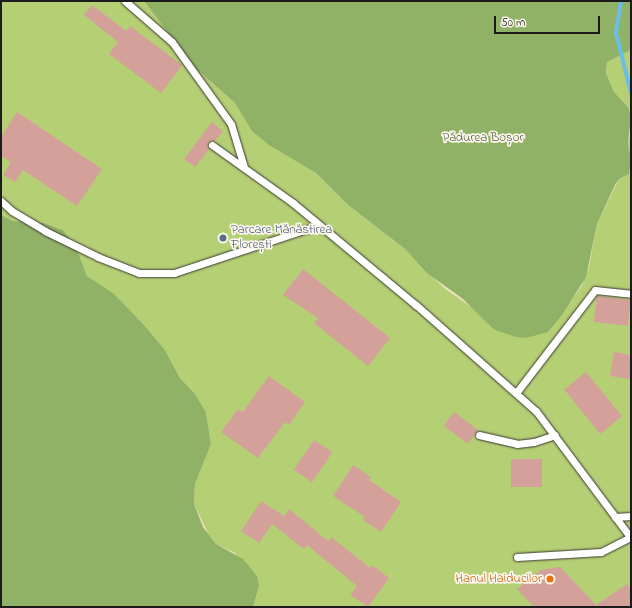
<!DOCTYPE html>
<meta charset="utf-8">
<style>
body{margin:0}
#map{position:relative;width:632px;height:608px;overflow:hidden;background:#f0debe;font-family:"Indie Flower",sans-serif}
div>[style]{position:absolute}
.green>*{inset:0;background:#b5cf75}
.forest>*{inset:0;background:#90b266}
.stream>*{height:4px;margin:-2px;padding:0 2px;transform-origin:2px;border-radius:2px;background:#6abee6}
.building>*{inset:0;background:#d4a09a;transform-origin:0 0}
.roads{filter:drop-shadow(0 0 1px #3c3934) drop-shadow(0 0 1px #3c3934)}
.service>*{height:7px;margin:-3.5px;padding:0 3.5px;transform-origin:3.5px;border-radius:3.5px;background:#fff}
.dots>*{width:11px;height:11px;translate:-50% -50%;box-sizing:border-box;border:2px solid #fbf7ec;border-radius:50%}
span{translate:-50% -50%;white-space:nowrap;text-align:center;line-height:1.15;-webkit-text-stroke:3.5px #fbf7ec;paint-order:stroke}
.park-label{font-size:13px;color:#525b3b}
.service-label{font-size:13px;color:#4e5e75}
.left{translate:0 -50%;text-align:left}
.food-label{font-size:13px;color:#c56008}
.right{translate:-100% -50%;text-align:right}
.frame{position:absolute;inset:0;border:2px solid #1c1c1c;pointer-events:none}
.scale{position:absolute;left:494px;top:16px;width:106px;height:18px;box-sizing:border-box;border:2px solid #1c1c1c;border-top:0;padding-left:5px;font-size:12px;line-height:14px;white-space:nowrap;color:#1c1c1c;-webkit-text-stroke:3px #fbf7ec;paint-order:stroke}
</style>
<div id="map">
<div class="green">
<div style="clip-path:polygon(1px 1px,144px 1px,193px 66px,235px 103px,260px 138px,316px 173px,348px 205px,405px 249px,444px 288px,471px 307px,548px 332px,581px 287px,589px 267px,597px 224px,619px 179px,629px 174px,631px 159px,628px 144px,631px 132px,631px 607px,253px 607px,259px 586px,235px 553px,216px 544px,209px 535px,194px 504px,195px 484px,211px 444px,206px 412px,195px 394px,180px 378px,165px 350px,145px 326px,122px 303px,87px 276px,76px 247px,63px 230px,44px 223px,13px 221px,1px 215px)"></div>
<div style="clip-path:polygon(631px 50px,631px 117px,628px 107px,614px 92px,606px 73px,607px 62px)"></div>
</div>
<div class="forest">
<div style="clip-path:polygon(144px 1px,631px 1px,631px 50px,607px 62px,606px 73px,614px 92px,628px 107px,631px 117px,628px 144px,631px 159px,629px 174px,619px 179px,615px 185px,597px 224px,586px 277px,562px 315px,548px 332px,526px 338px,516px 337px,495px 330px,487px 323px,463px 299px,427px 273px,405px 249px,348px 205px,316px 173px,269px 145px,252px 131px,235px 103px,193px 66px)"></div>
<div style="clip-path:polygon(1px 215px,13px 221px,44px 223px,63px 230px,76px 247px,87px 276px,114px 294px,145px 326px,165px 350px,180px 378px,195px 394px,206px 412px,211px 444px,195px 484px,194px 504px,203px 527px,216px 544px,243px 559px,257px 576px,259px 586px,253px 607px,1px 607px)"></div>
</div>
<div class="stream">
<div style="left:621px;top:1px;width:32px;rotate:99deg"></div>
<div style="left:616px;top:33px;width:62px;rotate:76deg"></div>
</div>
<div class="building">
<div style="clip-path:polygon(92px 5px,126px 31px,130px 26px,182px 65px,161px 93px,109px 54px,118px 42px,84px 15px)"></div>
<div style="clip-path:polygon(17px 112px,102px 169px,77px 206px,23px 170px,15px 182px,3px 175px,11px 162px,1px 156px,1px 137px)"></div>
<div style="clip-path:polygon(212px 122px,223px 131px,215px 141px,208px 142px,209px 149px,195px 167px,184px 159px)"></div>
<div style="clip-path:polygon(303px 269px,390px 338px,368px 366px,314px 323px,318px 318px,283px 295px)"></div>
<div style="left:597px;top:296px;width:34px;height:26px;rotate:7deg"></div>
<div style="clip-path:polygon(614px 352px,631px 355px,631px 379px,610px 376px)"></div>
<div style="left:586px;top:372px;width:57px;height:28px;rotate:51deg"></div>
<div style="clip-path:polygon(269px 376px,305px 402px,289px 425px,285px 422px,258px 458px,221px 432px,238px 409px,243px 412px)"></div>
<div style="left:454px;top:412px;width:30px;height:17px;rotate:37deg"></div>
<div style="left:314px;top:440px;width:22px;height:36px;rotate:34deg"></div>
<div style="left:542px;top:459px;width:28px;height:31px;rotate:90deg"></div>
<div style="clip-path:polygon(353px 465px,371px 477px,369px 480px,401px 502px,381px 532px,363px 520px,365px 517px,333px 496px)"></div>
<div style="clip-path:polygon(261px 501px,284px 516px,289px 509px,328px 541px,331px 537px,370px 568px,372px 565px,389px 578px,368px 607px,350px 595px,357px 586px,307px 545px,304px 549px,272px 524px,259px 543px,241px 531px)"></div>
<div style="clip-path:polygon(560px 567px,596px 605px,627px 584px,631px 590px,631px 607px,534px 607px,517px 589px,541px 570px)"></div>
</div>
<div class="roads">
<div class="service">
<div style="left:125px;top:1px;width:62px;rotate:41.1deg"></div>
<div style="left:172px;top:42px;width:101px;rotate:54.3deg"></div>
<div style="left:231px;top:124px;width:45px;rotate:73.2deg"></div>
<div style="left:212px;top:145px;width:100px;rotate:35.6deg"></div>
<div style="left:293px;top:203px;width:160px;rotate:39.7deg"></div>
<div style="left:416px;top:305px;width:160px;rotate:41.5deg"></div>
<div style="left:536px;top:411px;width:159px;rotate:53.2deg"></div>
<div style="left:1px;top:201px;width:15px;rotate:42deg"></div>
<div style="left:12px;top:211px;width:39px;rotate:31deg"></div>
<div style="left:45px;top:231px;width:59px;rotate:26.1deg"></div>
<div style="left:98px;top:257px;width:44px;rotate:21.3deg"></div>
<div style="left:139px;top:273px;width:35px"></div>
<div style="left:174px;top:273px;width:153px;rotate:-18.3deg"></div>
<div style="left:516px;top:393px;width:130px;rotate:-52.5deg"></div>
<div style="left:595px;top:290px;width:36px;rotate:6deg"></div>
<div style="left:479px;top:435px;width:39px;rotate:13deg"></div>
<div style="left:517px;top:444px;width:17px;rotate:-7deg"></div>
<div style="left:534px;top:442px;width:22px;rotate:-18deg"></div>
<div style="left:615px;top:517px;width:16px;rotate:-4deg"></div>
<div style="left:517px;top:557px;width:84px;rotate:-3.4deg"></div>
<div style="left:601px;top:552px;width:34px;rotate:-27deg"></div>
</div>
</div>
<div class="dots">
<div style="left:223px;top:238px;background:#5c6f8a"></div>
<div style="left:550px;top:579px;background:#e8710a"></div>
</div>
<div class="park-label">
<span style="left:483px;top:138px">Pădurea Boșor</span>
</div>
<div class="service-label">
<span class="left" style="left:231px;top:238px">Parcare Mănăstirea<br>Florești</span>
</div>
<div class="food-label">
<span class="right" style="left:542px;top:579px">Hanul Haiducilor</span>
</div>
<div class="frame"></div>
<div class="scale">50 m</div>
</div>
